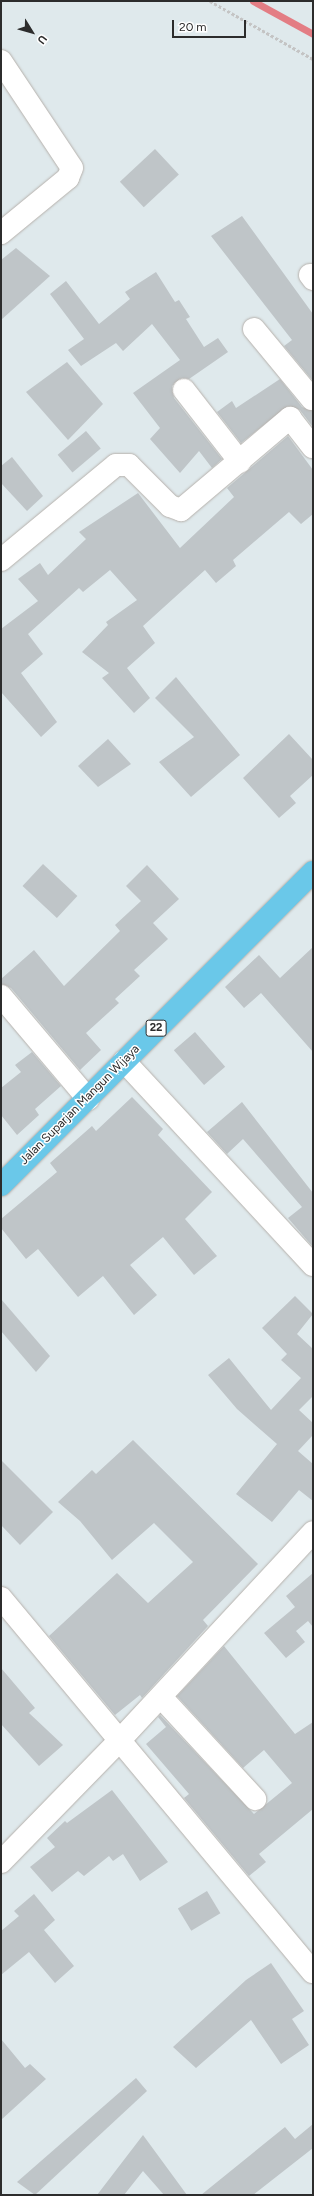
<!DOCTYPE html>
<style>
body{margin:0}
#map{position:relative;width:314px;height:2196px;overflow:hidden;background:#dfe9ec;font-family:Figtree,sans-serif}
div>[style]{position:absolute}
.stream>*{height:7px;margin:-3.5px;padding:0 3.5px;transform-origin:3.5px;border-radius:3.5px;background:#e37d84}
.building>*{inset:0;background:#bfc5c8;transform-origin:0 0}
.path>*{height:2.5px;margin-top:-1.25px;transform-origin:0;background:repeating-linear-gradient(90deg,#c4c4c4 0 3px,transparent 0 5px)}
.roads{filter:drop-shadow(0 0 1px #b6b1ac) drop-shadow(0 0 1px #b6b1ac)}
.minor>*{height:22px;margin:-11px;padding:0 11px;transform-origin:11px;border-radius:11px;background:#fff}
.trunk>*{height:22px;margin:-11px;padding:0 11px;transform-origin:11px;border-radius:11px;background:#6ac8e9}
span{translate:-50% -50%;white-space:nowrap;text-align:center;line-height:1.15;-webkit-text-stroke:3px #fff;paint-order:stroke}
.shield-label span{padding:1px 3px;background:#fff;border:1px solid;border-radius:3px;-webkit-text-stroke-width:0}
.shield-label{font-size:11px;color:#2c2c2c;font-weight:700}
.street-label{font-size:12px;color:#2c2c2c}
.frame{position:absolute;inset:0;border:2px solid #2c2c2c;pointer-events:none}
.north{position:absolute;left:12px;top:12px;width:40px;height:40px;-webkit-text-stroke:3px #fff;paint-order:stroke;rotate:127deg;font-size:11px;font-weight:700;line-height:16px;text-align:center;color:#2c2c2c}
.north::after{content:'';display:block;margin:auto;width:14px;height:18px;background:#2c2c2c;clip-path:polygon(50% 0,100% 100%,50% 72%,0 100%)}
.scale{position:absolute;left:172px;top:20px;width:74px;height:18px;box-sizing:border-box;border:2px solid #2c2c2c;border-top:0;padding-left:5px;font-size:12px;line-height:14px;white-space:nowrap;color:#2c2c2c;-webkit-text-stroke:3px #fff;paint-order:stroke}
</style>
<div id="map">
<div class="stream">
<div style="left:253px;top:1px;width:68px;rotate:28.8deg"></div>
</div>
<div class="building">
<div style="left:155px;top:149px;width:35px;height:48px;rotate:47deg"></div>
<div style="clip-path:polygon(242px 216px,313px 314px,313px 381px,284px 346px,292px 340px,211px 236px)"></div>
<div style="clip-path:polygon(16px 248px,50px 276px,1px 320px,1px 260px)"></div>
<div style="clip-path:polygon(156px 272px,175px 302px,179px 300px,190px 317px,186px 319px,204px 347px,218px 338px,228px 352px,189px 379px,182px 378px,172px 386px,174px 398px,222px 459px,212px 468px,199px 451px,180px 473px,150px 439px,160px 428px,133px 393px,180px 360px,152px 324px,123px 351px,116px 343px,81px 366px,68px 350px,84px 339px,50px 294px,66px 281px,99px 324px,130px 299px,125px 292px)"></div>
<div style="clip-path:polygon(67px 362px,103px 404px,68px 440px,26px 392px)"></div>
<div style="clip-path:polygon(280px 379px,302px 407px,313px 411px,313px 427px,300px 410px,288px 406px,241px 443px,217px 412px,232px 401px,236px 408px)"></div>
<div style="left:86px;top:431px;width:23px;height:37px;rotate:50deg"></div>
<div style="clip-path:polygon(288px 436px,313px 470px,313px 514px,301px 524px,289px 512px,233px 560px,236px 566px,216px 583px,205px 570px,143px 626px,155px 643px,127px 668px,150px 698px,134px 713px,102px 678px,109px 673px,82px 652px,108px 625px,106px 622px,137px 600px,110px 570px,83px 592px,79px 588px,28px 634px,43px 654px,21px 673px,57px 722px,41px 737px,1px 692px,1px 629px,38px 601px,18px 579px,40px 563px,48px 575px,86px 539px,79px 532px,138px 493px,180px 548px,234px 497px,227px 488px)"></div>
<div style="clip-path:polygon(12px 457px,43px 496px,27px 511px,1px 483px,1px 466px)"></div>
<div style="clip-path:polygon(176px 677px,240px 755px,191px 797px,159px 762px,194px 737px,155px 698px)"></div>
<div style="clip-path:polygon(289px 734px,313px 760px,313px 775px,290px 796px,296px 803px,279px 818px,243px 778px)"></div>
<div style="clip-path:polygon(108px 739px,131px 764px,98px 787px,78px 766px)"></div>
<div style="left:43px;top:864px;width:47px;height:30px;rotate:43deg"></div>
<div style="clip-path:polygon(147px 865px,179px 899px,153px 923px,168px 939px,134px 970px,140px 976px,115px 999px,119px 1003px,86px 1033px,101px 1050px,80px 1070px,11px 988px,1px 984px,1px 979px,34px 950px,64px 986px,120px 931px,115px 925px,141px 901px,126px 886px)"></div>
<div style="clip-path:polygon(313px 947px,313px 1052px,261px 993px,244px 1008px,225px 987px,259px 955px,280px 978px)"></div>
<div style="left:195px;top:1032px;width:46px;height:28px;rotate:49deg"></div>
<div style="clip-path:polygon(32px 1052px,61px 1086px,35px 1109px,39px 1115px,17px 1135px,1px 1115px,1px 1088px,21px 1072px,15px 1065px)"></div>
<div style="clip-path:polygon(132px 1097px,163px 1129px,158px 1135px,212px 1192px,185px 1219px,217px 1256px,194px 1275px,163px 1237px,130px 1265px,157px 1295px,134px 1315px,103px 1276px,78px 1297px,38px 1249px,26px 1259px,1px 1228px,1px 1219px,57px 1172px,50px 1163px,92px 1126px,96px 1131px)"></div>
<div style="clip-path:polygon(242px 1102px,313px 1193px,313px 1247px,288px 1218px,302px 1207px,243px 1139px,227px 1154px,207px 1132px)"></div>
<div style="clip-path:polygon(295px 1296px,313px 1314px,297px 1334px,313px 1349px,313px 1396px,299px 1410px,313px 1423px,313px 1435px,298px 1451px,313px 1464px,313px 1501px,299px 1490px,272px 1522px,236px 1494px,277px 1444px,237px 1409px,208px 1375px,229px 1358px,271px 1410px,301px 1378px,281px 1360px,287px 1354px,262px 1328px)"></div>
<div style="clip-path:polygon(1px 1299px,50px 1356px,36px 1372px,1px 1331px)"></div>
<div style="clip-path:polygon(133px 1440px,258px 1564px,203px 1620px,208px 1626px,142px 1698px,140px 1695px,115px 1715px,49px 1636px,117px 1573px,148px 1603px,193px 1562px,154px 1523px,112px 1560px,80px 1521px,58px 1502px,92px 1470px,96px 1474px)"></div>
<div style="clip-path:polygon(1px 1460px,53px 1512px,20px 1545px,1px 1525px)"></div>
<div style="clip-path:polygon(313px 1573px,313px 1627px,308px 1621px,296px 1631px,305px 1642px,286px 1658px,264px 1633px,295px 1607px,286px 1596px)"></div>
<div style="clip-path:polygon(224px 1646px,295px 1734px,313px 1722px,313px 1809px,259px 1854px,266px 1862px,249px 1876px,184px 1798px,189px 1794px,146px 1744px,166px 1727px,158px 1717px,160px 1715px,254px 1814px,292px 1783px,264px 1750px,243px 1768px,177px 1696px)"></div>
<div style="clip-path:polygon(1px 1668px,35px 1708px,29px 1713px,63px 1745px,39px 1766px,1px 1724px)"></div>
<div style="clip-path:polygon(112px 1790px,168px 1862px,140px 1881px,123px 1854px,113px 1861px,109px 1856px,84px 1876px,78px 1871px,52px 1892px,30px 1867px,55px 1847px,47px 1838px,65px 1821px,67px 1823px)"></div>
<div style="left:207px;top:1891px;width:26px;height:34px;rotate:59deg"></div>
<div style="clip-path:polygon(34px 1894px,55px 1920px,44px 1930px,74px 1966px,55px 1983px,29px 1952px,1px 1975px,1px 1931px,19px 1916px,14px 1911px)"></div>
<div style="clip-path:polygon(271px 1963px,304px 2011px,292px 2019px,309px 2045px,281px 2064px,251px 2020px,196px 2068px,173px 2047px,246px 1980px)"></div>
<div style="clip-path:polygon(1px 2039px,25px 2068px,30px 2064px,46px 2079px,1px 2120px)"></div>
<div style="clip-path:polygon(136px 2078px,147px 2091px,35px 2195px,17px 2182px)"></div>
<div style="clip-path:polygon(313px 2124px,313px 2148px,253px 2195px,201px 2195px,285px 2127px,295px 2139px)"></div>
<div style="clip-path:polygon(143px 2135px,187px 2195px,164px 2195px,143px 2171px,124px 2195px,97px 2195px)"></div>
</div>
<div class="path">
<div style="left:210px;top:1px;width:118px;rotate:29.4deg"></div>
</div>
<div class="roads">
<div class="minor">
<div style="left:1px;top:61px;width:128px;rotate:56.4deg"></div>
<div style="left:72px;top:168px;width:11px;rotate:112deg"></div>
<div style="left:68px;top:178px;width:87px;rotate:140.6deg"></div>
<div style="left:310px;top:275px;width:5px;rotate:53deg"></div>
<div style="left:254px;top:329px;width:91px;rotate:50.4deg"></div>
<div style="left:184px;top:390px;width:91px;rotate:52.1deg"></div>
<div style="left:1px;top:560px;width:149px;rotate:-39.6deg"></div>
<div style="left:116px;top:465px;width:13px"></div>
<div style="left:129px;top:465px;width:58px;rotate:45deg"></div>
<div style="left:170px;top:506px;width:12px;rotate:20deg"></div>
<div style="left:181px;top:510px;width:143px;rotate:-40.2deg"></div>
<div style="left:290px;top:418px;width:37px;rotate:52deg"></div>
<div style="left:1px;top:996px;width:135px;rotate:49.8deg"></div>
<div style="left:124px;top:1061px;width:278px;rotate:47.2deg"></div>
<div style="left:1px;top:1598px;width:487px;rotate:50.2deg"></div>
<div style="left:161px;top:1697px;width:139px;rotate:47.3deg"></div>
<div style="left:1px;top:1862px;width:169px;rotate:-45.7deg"></div>
<div style="left:119px;top:1741px;width:285px;rotate:-47.1deg"></div>
</div>
<div class="trunk">
<div style="left:1px;top:1185px;width:442px;rotate:-45.1deg"></div>
</div>
</div>
<div class="shield-label">
<span style="left:156px;top:1028px">22</span>
</div>
<div class="street-label">
<span style="left:80px;top:1105px;rotate:-45deg">Jalan Suparjan Mangun Wijaya</span>
</div>
<div class="frame"></div>
<div class="north">U</div>
<div class="scale">20 m</div>
</div>
